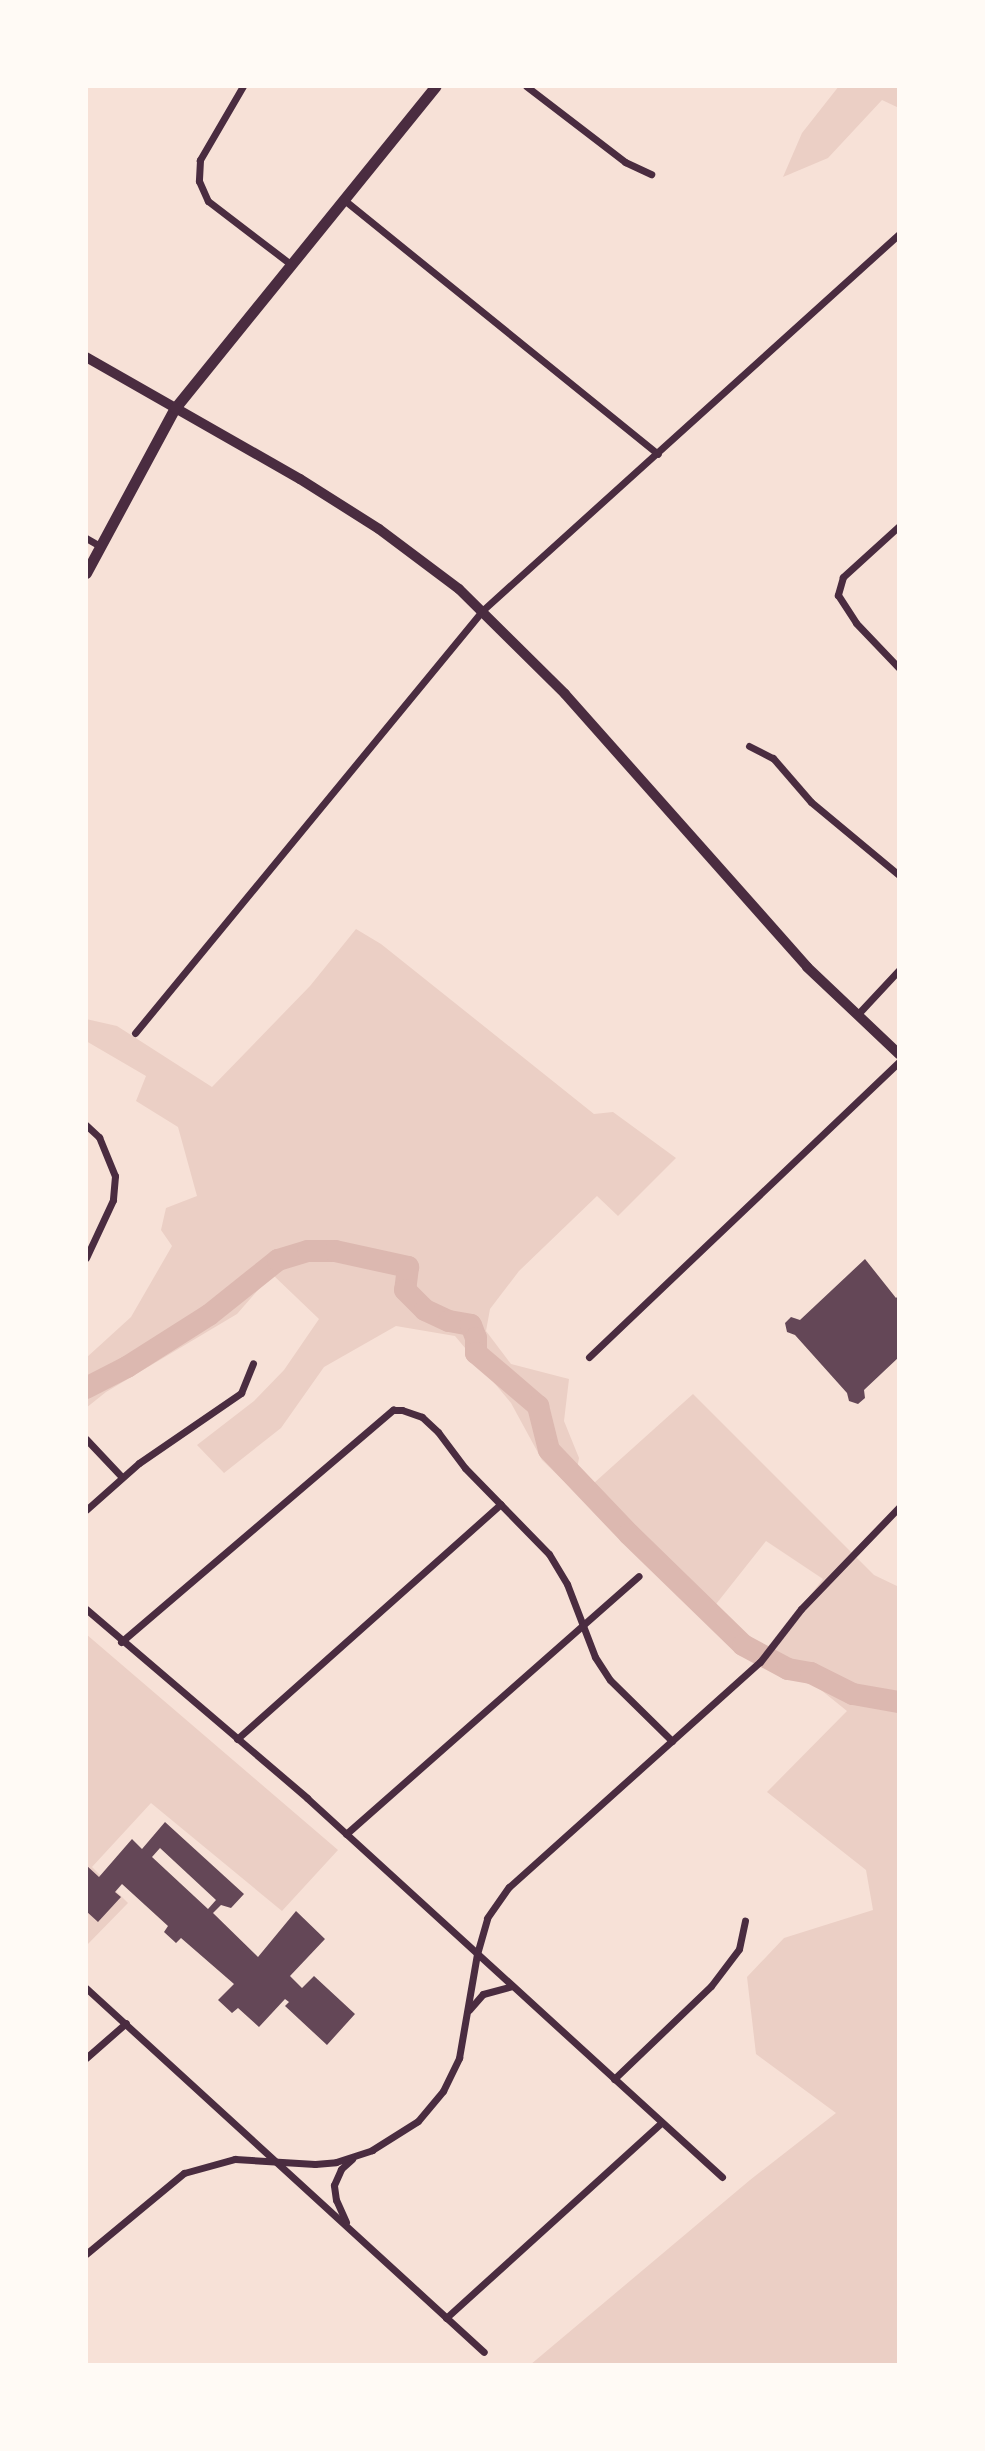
<!DOCTYPE html>
<style>
body{margin:0}
#map{position:relative;width:985px;height:2451px;overflow:hidden;background:#f7e1d7;font-family:"Archivo Narrow",sans-serif}
div>[style]{position:absolute}
.green>*{inset:0;background:#ebcfc5}
.river>*{height:22px;margin:-11px;padding:0 11px;transform-origin:11px;border-radius:11px;background:#dcb8b0}
.building>*{inset:0;background:#644757}
.minor>*{height:7px;margin:-3.5px;padding:0 3.5px;transform-origin:3.5px;border-radius:3.5px;background:#4a2c40}
.secondary>*{height:10px;margin:-5px;padding:0 5px;transform-origin:5px;border-radius:5px;background:#4a2c40}
.primary>*{height:11px;margin:-5.5px;padding:0 5.5px;transform-origin:5.5px;border-radius:5.5px;background:#4a2c40}
span{translate:-50% -50%;white-space:nowrap;text-align:center;line-height:1.15;-webkit-text-stroke:6px #fffaf5;paint-order:stroke}
.frame{position:absolute;inset:0;border:88px solid #fffaf5;pointer-events:none}
</style>
<div id="map">
<div class="green">
<div style="clip-path:polygon(839px 86px,899px 86px,899px 108px,882px 100px,828px 158px,783px 177px,802px 133px)"></div>
<div style="clip-path:polygon(356px 929px,381px 944px,594px 1114px,613px 1112px,676px 1158px,618px 1216px,597px 1196px,519px 1271px,490px 1309px,486px 1331px,511px 1364px,569px 1379px,564px 1421px,579px 1458px,573px 1490px,542px 1460px,511px 1403px,455px 1336px,396px 1326px,324px 1367px,281px 1428px,224px 1473px,197px 1445px,254px 1401px,284px 1370px,319px 1319px,272px 1274px,237px 1314px,106px 1392px,86px 1408px,86px 1358px,131px 1317px,172px 1246px,161px 1230px,166px 1208px,197px 1196px,178px 1127px,136px 1101px,146px 1076px,86px 1041px,86px 1019px,117px 1026px,212px 1087px,310px 986px)"></div>
<div style="clip-path:polygon(693px 1394px,874px 1575px,899px 1587px,899px 2365px,530px 2365px,750px 2180px,836px 2113px,756px 2054px,747px 1977px,784px 1938px,873px 1910px,866px 1870px,767px 1792px,847px 1711px,769px 1648px,823px 1579px,766px 1541px,709px 1613px,584px 1492px)"></div>
<div style="clip-path:polygon(86px 1634px,338px 1850px,282px 1911px,151px 1803px,92px 1867px,128px 1903px,86px 1946px)"></div>
</div>
<div class="river">
<div style="left:86px;top:1388px;width:46px;rotate:-27.1deg"></div>
<div style="left:127px;top:1367px;width:97px;rotate:-32.4deg"></div>
<div style="left:209px;top:1315px;width:88px;rotate:-38.6deg"></div>
<div style="left:278px;top:1260px;width:31px;rotate:-17deg"></div>
<div style="left:308px;top:1251px;width:27px"></div>
<div style="left:335px;top:1251px;width:75px;rotate:12.4deg"></div>
<div style="left:408px;top:1267px;width:23px;rotate:97deg"></div>
<div style="left:405px;top:1290px;width:28px;rotate:45deg"></div>
<div style="left:425px;top:1310px;width:26px;rotate:25deg"></div>
<div style="left:449px;top:1321px;width:22px;rotate:10deg"></div>
<div style="left:471px;top:1325px;width:14px;rotate:69deg"></div>
<div style="left:476px;top:1338px;width:15px;rotate:90deg"></div>
<div style="left:476px;top:1353px;width:82px;rotate:40.5deg"></div>
<div style="left:538px;top:1406px;width:45px;rotate:76deg"></div>
<div style="left:549px;top:1450px;width:116px;rotate:46.4deg"></div>
<div style="left:629px;top:1534px;width:159px;rotate:44.2deg"></div>
<div style="left:743px;top:1645px;width:51px;rotate:28.1deg"></div>
<div style="left:788px;top:1669px;width:23px;rotate:10deg"></div>
<div style="left:811px;top:1673px;width:47px;rotate:26.6deg"></div>
<div style="left:853px;top:1694px;width:47px;rotate:9.9deg"></div>
</div>
<div class="building">
<div style="clip-path:polygon(865px 1259px,896px 1298px,899px 1295px,899px 1357px,864px 1390px,865px 1398px,858px 1404px,849px 1401px,847px 1393px,795px 1335px,787px 1332px,785px 1323px,791px 1317px,800px 1320px)"></div>
<div style="clip-path:polygon(evenodd,165px 1822px,244px 1894px,231px 1908px,221px 1905px,213px 1913px,258px 1957px,296px 1911px,325px 1939px,290px 1976px,302px 1988px,314px 1976px,355px 2014px,327px 2045px,285px 2006px,289px 2002px,285px 1999px,259px 2027px,238px 2008px,232px 2013px,218px 2000px,234px 1984px,181px 1938px,176px 1943px,164px 1932px,168px 1926px,122px 1884px,115px 1892px,121px 1897px,98px 1922px,86px 1911px,86px 1865px,99px 1877px,132px 1839px,142px 1849px,165px 1822px,160px 1848px,216px 1900px,208px 1909px,152px 1857px,160px 1848px)"></div>
</div>
<div class="minor">
<div style="left:243px;top:86px;width:86px;rotate:120.2deg"></div>
<div style="left:200px;top:160px;width:21px;rotate:93deg"></div>
<div style="left:199px;top:181px;width:22px;rotate:66deg"></div>
<div style="left:208px;top:201px;width:102px;rotate:37.4deg"></div>
<div style="left:526px;top:86px;width:125px;rotate:37.5deg"></div>
<div style="left:625px;top:162px;width:29px;rotate:25deg"></div>
<div style="left:343px;top:199px;width:405px;rotate:39deg"></div>
<div style="left:899px;top:526px;width:76px;rotate:137.7deg"></div>
<div style="left:843px;top:577px;width:19px;rotate:106deg"></div>
<div style="left:838px;top:595px;width:33px;rotate:57deg"></div>
<div style="left:856px;top:623px;width:62px;rotate:46.3deg"></div>
<div style="left:86px;top:538px;width:16px;rotate:30deg"></div>
<div style="left:749px;top:746px;width:27px;rotate:27deg"></div>
<div style="left:773px;top:758px;width:58px;rotate:49.2deg"></div>
<div style="left:811px;top:802px;width:114px;rotate:39.7deg"></div>
<div style="left:857px;top:1015px;width:62px;rotate:-47deg"></div>
<div style="left:135px;top:1033px;width:548px;rotate:-50.56deg"></div>
<div style="left:483px;top:610px;width:561px;rotate:-42.11deg"></div>
<div style="left:86px;top:1125px;width:18px;rotate:43deg"></div>
<div style="left:99px;top:1137px;width:42px;rotate:67.7deg"></div>
<div style="left:115px;top:1176px;width:24px;rotate:95deg"></div>
<div style="left:113px;top:1200px;width:64px;rotate:115deg"></div>
<div style="left:589px;top:1357px;width:428px;rotate:-43.6deg"></div>
<div style="left:86px;top:1439px;width:51px;rotate:46.6deg"></div>
<div style="left:86px;top:1510px;width:71px;rotate:-41.6deg"></div>
<div style="left:139px;top:1463px;width:124px;rotate:-34.5deg"></div>
<div style="left:241px;top:1393px;width:32px;rotate:-68deg"></div>
<div style="left:86px;top:1609px;width:291px;rotate:40.5deg"></div>
<div style="left:307px;top:1798px;width:562px;rotate:42.4deg"></div>
<div style="left:121px;top:1642px;width:358px;rotate:-40.5deg"></div>
<div style="left:393px;top:1410px;width:9px"></div>
<div style="left:402px;top:1410px;width:21px;rotate:19deg"></div>
<div style="left:422px;top:1417px;width:22px;rotate:43deg"></div>
<div style="left:438px;top:1432px;width:45px;rotate:53.1deg"></div>
<div style="left:465px;top:1468px;width:120px;rotate:45.7deg"></div>
<div style="left:549px;top:1554px;width:35px;rotate:59deg"></div>
<div style="left:567px;top:1584px;width:78px;rotate:69deg"></div>
<div style="left:595px;top:1657px;width:27px;rotate:57deg"></div>
<div style="left:610px;top:1680px;width:87px;rotate:44.5deg"></div>
<div style="left:237px;top:1739px;width:353px;rotate:-41.7deg"></div>
<div style="left:346px;top:1834px;width:390px;rotate:-41.4deg"></div>
<div style="left:86px;top:1988px;width:539px;rotate:42.45deg"></div>
<div style="left:469px;top:2010px;width:21px;rotate:-49deg"></div>
<div style="left:483px;top:1994px;width:30px;rotate:-15deg"></div>
<div style="left:86px;top:2058px;width:53px;rotate:-41.2deg"></div>
<div style="left:614px;top:2079px;width:134px;rotate:-43.8deg"></div>
<div style="left:711px;top:1986px;width:46px;rotate:-52.9deg"></div>
<div style="left:739px;top:1949px;width:29px;rotate:-78deg"></div>
<div style="left:346px;top:2222px;width:24px;rotate:-114deg"></div>
<div style="left:336px;top:2200px;width:15px;rotate:-98deg"></div>
<div style="left:334px;top:2185px;width:17px;rotate:-66deg"></div>
<div style="left:341px;top:2169px;width:15px;rotate:-42deg"></div>
<div style="left:86px;top:2254px;width:127px;rotate:-39.6deg"></div>
<div style="left:184px;top:2173px;width:53px;rotate:-15.4deg"></div>
<div style="left:235px;top:2159px;width:80px;rotate:3.6deg"></div>
<div style="left:315px;top:2164px;width:21px;rotate:-5deg"></div>
<div style="left:336px;top:2162px;width:38px;rotate:-18deg"></div>
<div style="left:372px;top:2150px;width:54px;rotate:-32.2deg"></div>
<div style="left:418px;top:2121px;width:39px;rotate:-50deg"></div>
<div style="left:443px;top:2091px;width:37px;rotate:-64deg"></div>
<div style="left:459px;top:2058px;width:106px;rotate:-80.2deg"></div>
<div style="left:477px;top:1954px;width:37px;rotate:-74deg"></div>
<div style="left:487px;top:1918px;width:38px;rotate:-55deg"></div>
<div style="left:509px;top:1887px;width:337px;rotate:-41.9deg"></div>
<div style="left:760px;top:1662px;width:67px;rotate:-52.3deg"></div>
<div style="left:801px;top:1609px;width:141px;rotate:-46.1deg"></div>
<div style="left:446px;top:2318px;width:290px;rotate:-42.2deg"></div>
</div>
<div class="secondary">
<div style="left:86px;top:357px;width:246px;rotate:29.7deg"></div>
<div style="left:300px;top:479px;width:93px;rotate:32.3deg"></div>
<div style="left:379px;top:529px;width:100px;rotate:36.9deg"></div>
<div style="left:459px;top:589px;width:149px;rotate:44.7deg"></div>
<div style="left:565px;top:694px;width:365px;rotate:48.4deg"></div>
<div style="left:807px;top:967px;width:127px;rotate:43.4deg"></div>
</div>
<div class="primary">
<div style="left:86px;top:573px;width:187px;rotate:-61.7deg"></div>
<div style="left:175px;top:408px;width:414px;rotate:-51deg"></div>
</div>
<div class="frame"></div>
</div>
